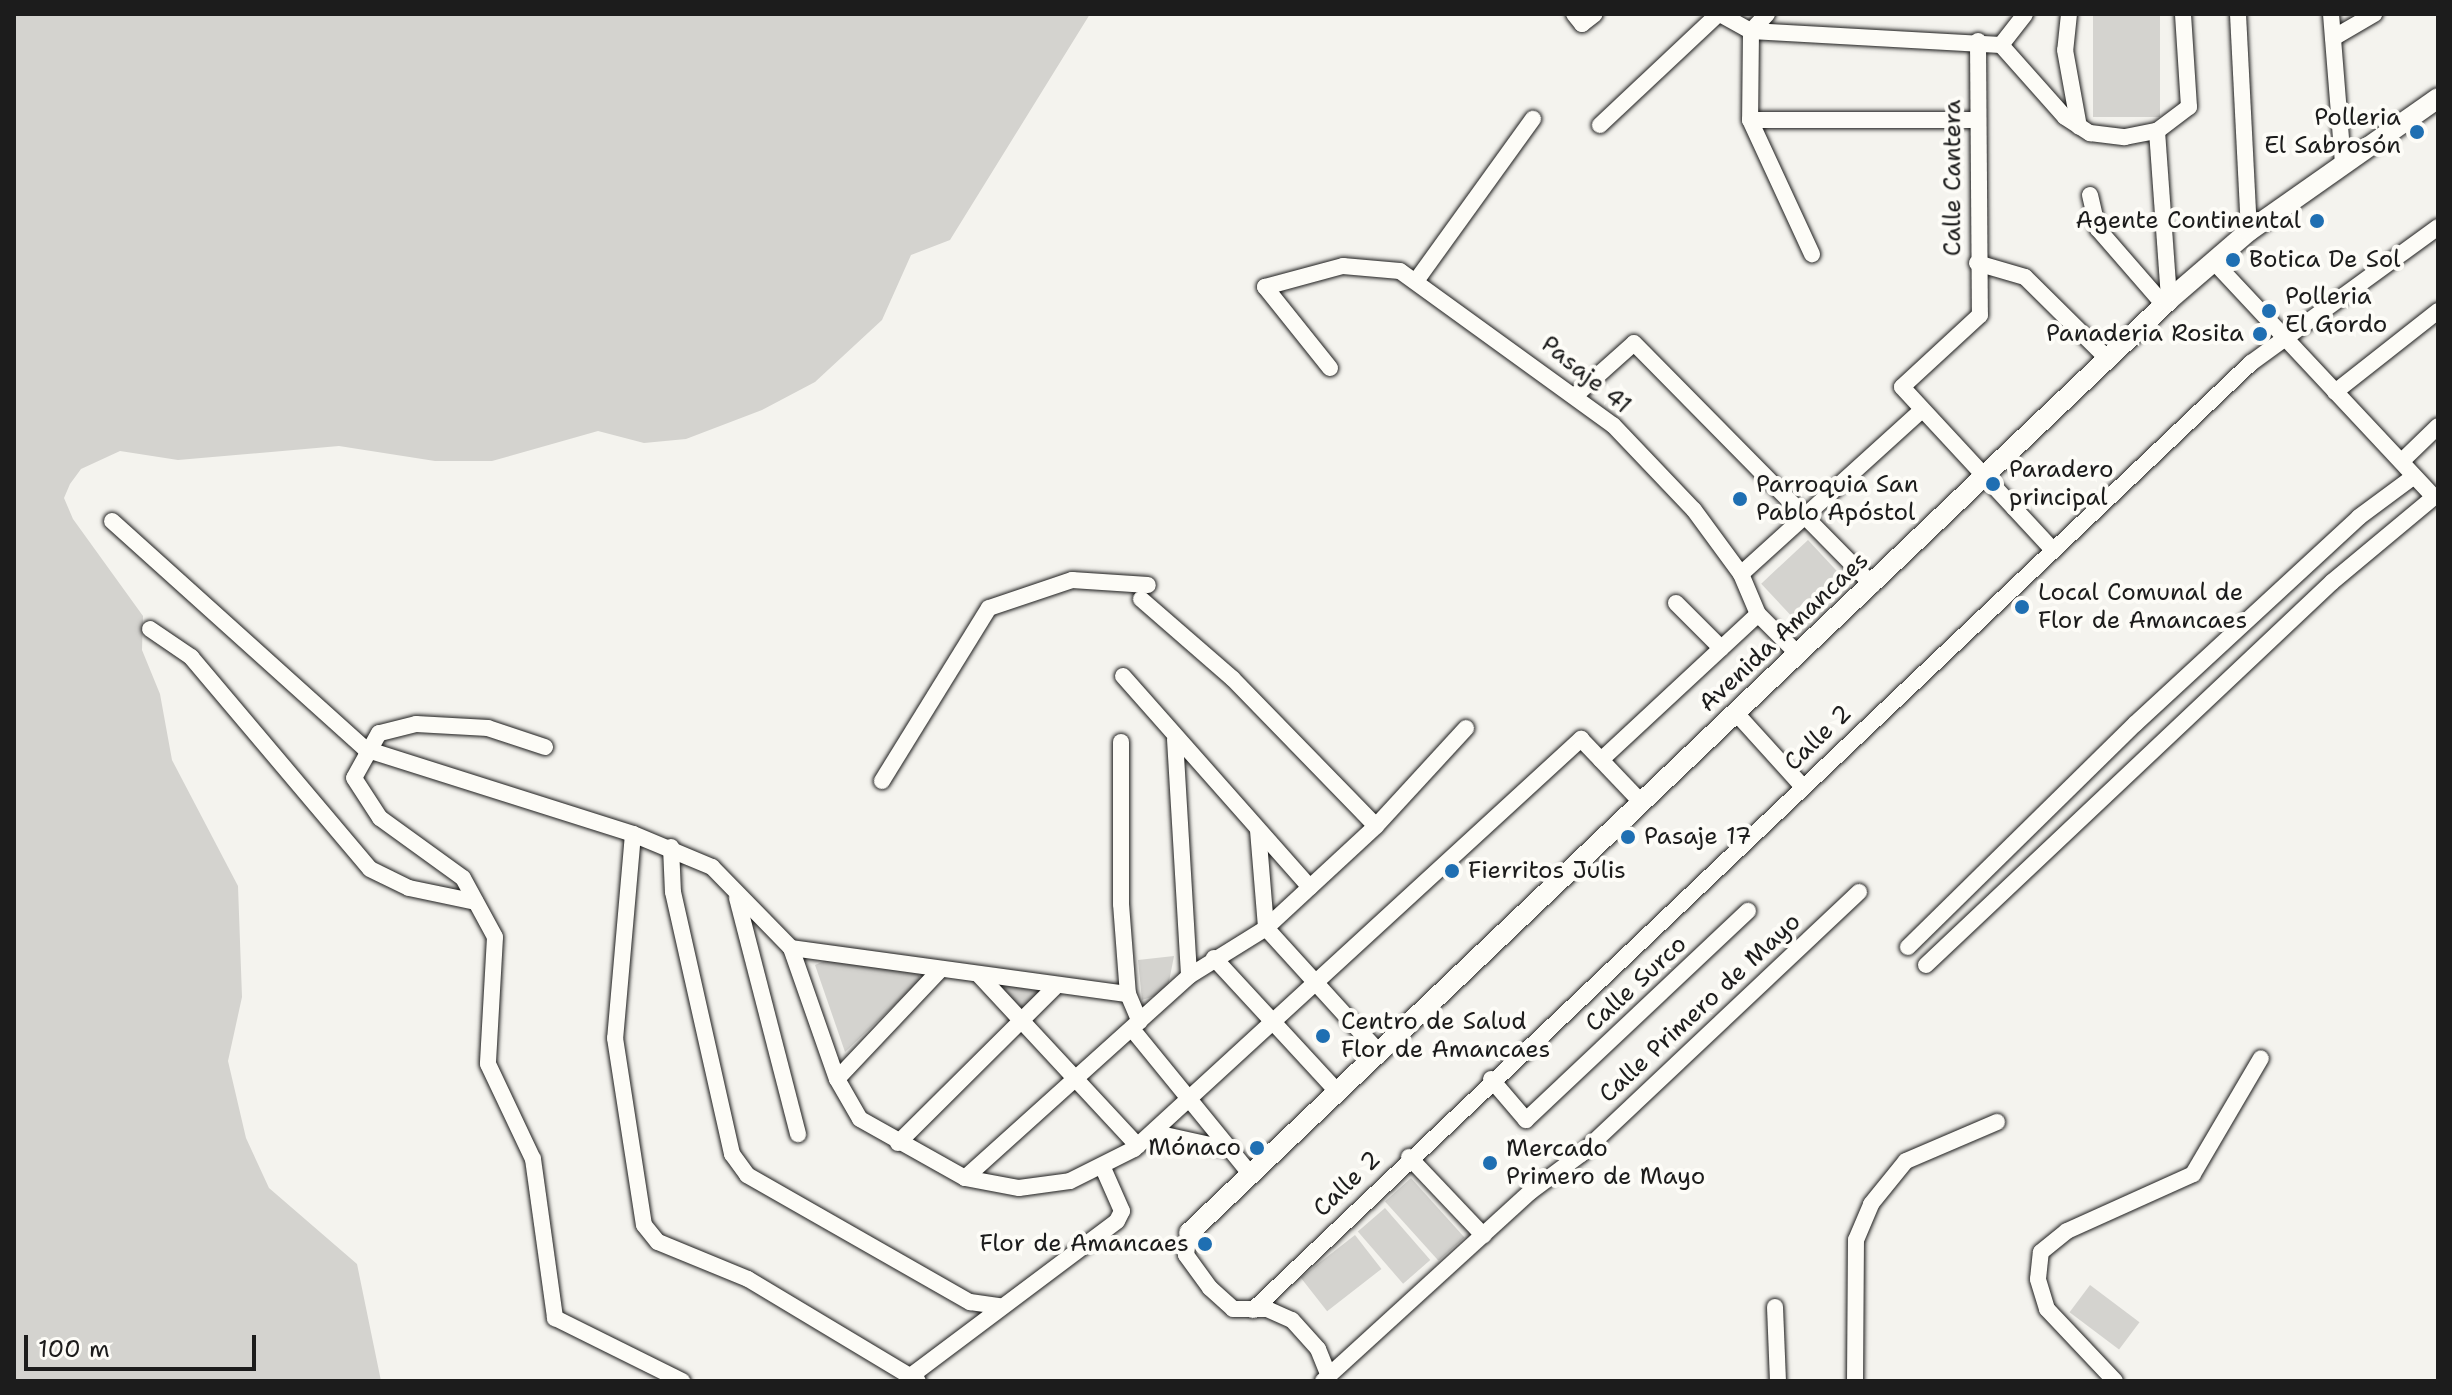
<!DOCTYPE html>
<meta charset="utf-8">
<style>
body{margin:0}
#map{position:relative;width:2452px;height:1395px;overflow:hidden;background:#f4f3ee;font-family:"Shantell Sans",sans-serif}
div>[style]{position:absolute}
.green>*{inset:0;background:#d4d3cf;transform-origin:0 0}
.roads{filter:drop-shadow(0 0 2px #1c1c1c) drop-shadow(0 0 2px #1c1c1c)}
.minor>*{height:16px;margin:-8px;padding:0 8px;transform-origin:8px;border-radius:8px;background:#fdfcf7}
.tertiary>*{height:20px;margin:-10px;padding:0 10px;transform-origin:10px;border-radius:10px;background:#fdfcf7}
.dots>*{width:22px;height:22px;translate:-50% -50%;box-sizing:border-box;border:4px solid #fdfcf7;border-radius:50%}
span{translate:-50% -50%;white-space:nowrap;text-align:center;line-height:1.15;-webkit-text-stroke:8px #fdfcf7;paint-order:stroke}
.poi-label{font-size:24px;color:#1c1c1c}
.right{translate:-100% -50%;text-align:right}
.left{translate:0 -50%;text-align:left}
.street-label{font-size:24px;color:#1c1c1c}
.frame{position:absolute;inset:0;border:16px solid #1c1c1c;pointer-events:none}
.scale{position:absolute;left:24px;top:1335px;width:232px;height:36px;box-sizing:border-box;border:4px solid #1c1c1c;border-top:0;padding-left:10px;font-size:24px;line-height:28px;white-space:nowrap;color:#1c1c1c;-webkit-text-stroke:6px #fdfcf7;paint-order:stroke}
</style>
<div id="map">
<div class="green">
<div style="clip-path:polygon(14px 14px,1090px 14px,950px 240px,911px 255px,882px 320px,815px 382px,762px 410px,686px 439px,644px 443px,598px 431px,492px 461px,435px 461px,339px 446px,178px 460px,120px 451px,81px 469px,70px 484px,64px 498px,73px 519px,143px 616px,142px 650px,160px 694px,172px 760px,238px 886px,242px 997px,228px 1061px,246px 1138px,269px 1188px,357px 1264px,381px 1381px,14px 1381px)"></div>
<div style="left:2093px;top:14px;width:67px;height:103px"></div>
<div style="left:1808px;top:540px;width:45px;height:64px;rotate:47deg"></div>
<div style="clip-path:polygon(1174px 956px,1167px 992px,1142px 1000px,1138px 960px)"></div>
<div style="clip-path:polygon(829px 959px,918px 974px,921px 980px,845px 1052px,815px 965px)"></div>
<div style="clip-path:polygon(1002px 984px,1038px 991px,1039px 994px,1019px 1010px,998px 990px)"></div>
<div style="left:1411px;top:1178px;width:80px;height:35px;rotate:48deg"></div>
<div style="left:1385px;top:1208px;width:69px;height:36px;rotate:49deg"></div>
<div style="left:1355px;top:1235px;width:43px;height:69px;rotate:52deg"></div>
<div style="left:2090px;top:1285px;width:62px;height:34px;rotate:37deg"></div>
</div>
<div class="roads">
<div class="minor">
<div style="left:1574px;top:14px;width:13px;rotate:51deg"></div>
<div style="left:1582px;top:24px;width:16px;rotate:-38deg"></div>
<div style="left:1720px;top:14px;width:35px;rotate:29deg"></div>
<div style="left:1751px;top:31px;width:250px;rotate:3.2deg"></div>
<div style="left:2001px;top:45px;width:96px;rotate:48.4deg"></div>
<div style="left:2065px;top:117px;width:30px;rotate:33deg"></div>
<div style="left:2090px;top:133px;width:35px;rotate:7deg"></div>
<div style="left:2125px;top:137px;width:33px;rotate:-11deg"></div>
<div style="left:2157px;top:131px;width:40px;rotate:-37deg"></div>
<div style="left:2189px;top:107px;width:93px;rotate:-93.7deg"></div>
<div style="left:1767px;top:14px;width:23px;rotate:133deg"></div>
<div style="left:1751px;top:31px;width:89px;rotate:90.6deg"></div>
<div style="left:1750px;top:120px;width:148px;rotate:65.2deg"></div>
<div style="left:2069px;top:14px;width:36px;rotate:96deg"></div>
<div style="left:2065px;top:50px;width:78px;rotate:79.7deg"></div>
<div style="left:2238px;top:14px;width:217px;rotate:87.1deg"></div>
<div style="left:2331px;top:14px;width:148px;rotate:85.4deg"></div>
<div style="left:2333px;top:38px;width:48px;rotate:-30.3deg"></div>
<div style="left:1978px;top:41px;width:274px;rotate:89.6deg"></div>
<div style="left:1980px;top:315px;width:106px;rotate:137.3deg"></div>
<div style="left:1902px;top:387px;width:222px;rotate:47.2deg"></div>
<div style="left:2001px;top:45px;width:39px;rotate:-52deg"></div>
<div style="left:1750px;top:120px;width:227px"></div>
<div style="left:1600px;top:125px;width:162px;rotate:-43.2deg"></div>
<div style="left:2157px;top:131px;width:169px;rotate:85.9deg"></div>
<div style="left:2090px;top:195px;width:35px;rotate:77deg"></div>
<div style="left:2098px;top:229px;width:101px;rotate:49deg"></div>
<div style="left:1977px;top:263px;width:50px;rotate:16.3deg"></div>
<div style="left:2025px;top:277px;width:117px;rotate:44.7deg"></div>
<div style="left:1416px;top:281px;width:200px;rotate:-54.2deg"></div>
<div style="left:1330px;top:368px;width:104px;rotate:-128.7deg"></div>
<div style="left:1265px;top:287px;width:81px;rotate:-15.1deg"></div>
<div style="left:1343px;top:266px;width:57px;rotate:5deg"></div>
<div style="left:1400px;top:271px;width:263px;rotate:35.9deg"></div>
<div style="left:1613px;top:425px;width:117px;rotate:46.4deg"></div>
<div style="left:1694px;top:510px;width:79px;rotate:53.7deg"></div>
<div style="left:1741px;top:574px;width:43px;rotate:67deg"></div>
<div style="left:1758px;top:614px;width:57px;rotate:45deg"></div>
<div style="left:2335px;top:392px;width:131px;rotate:-38.2deg"></div>
<div style="left:1577px;top:394px;width:76px;rotate:-41.8deg"></div>
<div style="left:1634px;top:343px;width:340px;rotate:45.4deg"></div>
<div style="left:2402px;top:461px;width:50px;rotate:-44.2deg"></div>
<div style="left:112px;top:521px;width:341px;rotate:42deg"></div>
<div style="left:365px;top:749px;width:281px;rotate:17.6deg"></div>
<div style="left:633px;top:834px;width:86px;rotate:22.7deg"></div>
<div style="left:712px;top:867px;width:113px;rotate:45.7deg"></div>
<div style="left:791px;top:948px;width:139px;rotate:70.7deg"></div>
<div style="left:837px;top:1079px;width:46px;rotate:60.1deg"></div>
<div style="left:860px;top:1119px;width:120px;rotate:29.3deg"></div>
<div style="left:965px;top:1178px;width:55px;rotate:10.5deg"></div>
<div style="left:1019px;top:1188px;width:51px;rotate:-7.8deg"></div>
<div style="left:1070px;top:1181px;width:72px;rotate:-26.6deg"></div>
<div style="left:1134px;top:1149px;width:607px;rotate:-42.53deg"></div>
<div style="left:1581px;top:739px;width:87px;rotate:46.4deg"></div>
<div style="left:1741px;top:574px;width:244px;rotate:-42.2deg"></div>
<div style="left:1141px;top:599px;width:121px;rotate:41deg"></div>
<div style="left:1232px;top:678px;width:206px;rotate:45.8deg"></div>
<div style="left:1676px;top:603px;width:64px;rotate:45deg"></div>
<div style="left:150px;top:629px;width:50px;rotate:34.3deg"></div>
<div style="left:191px;top:657px;width:277px;rotate:49.8deg"></div>
<div style="left:370px;top:869px;width:43px;rotate:26deg"></div>
<div style="left:409px;top:888px;width:68px;rotate:11.8deg"></div>
<div style="left:1123px;top:676px;width:282px;rotate:48.5deg"></div>
<div style="left:1736px;top:713px;width:100px;rotate:47.8deg"></div>
<div style="left:1175px;top:739px;width:237px;rotate:86.6deg"></div>
<div style="left:1121px;top:742px;width:162px;rotate:90deg"></div>
<div style="left:1121px;top:904px;width:90px;rotate:85.6deg"></div>
<div style="left:1128px;top:994px;width:30px;rotate:67deg"></div>
<div style="left:545px;top:747px;width:60px;rotate:-161.6deg"></div>
<div style="left:488px;top:728px;width:72px;rotate:-176.8deg"></div>
<div style="left:416px;top:724px;width:38px;rotate:166deg"></div>
<div style="left:379px;top:733px;width:51px;rotate:119.1deg"></div>
<div style="left:354px;top:778px;width:48px;rotate:57deg"></div>
<div style="left:380px;top:818px;width:102px;rotate:35.9deg"></div>
<div style="left:463px;top:878px;width:67px;rotate:61.5deg"></div>
<div style="left:495px;top:937px;width:127px;rotate:93.2deg"></div>
<div style="left:488px;top:1064px;width:105px;rotate:64.7deg"></div>
<div style="left:533px;top:1159px;width:161px;rotate:82.1deg"></div>
<div style="left:555px;top:1318px;width:142px;rotate:26.4deg"></div>
<div style="left:1601px;top:760px;width:214px;rotate:-42.9deg"></div>
<div style="left:882px;top:781px;width:203px;rotate:-58.3deg"></div>
<div style="left:989px;top:608px;width:88px;rotate:-18.6deg"></div>
<div style="left:1072px;top:580px;width:76px;rotate:3.8deg"></div>
<div style="left:1258px;top:830px;width:98px;rotate:85.3deg"></div>
<div style="left:1266px;top:928px;width:166px;rotate:47.7deg"></div>
<div style="left:633px;top:834px;width:205px;rotate:95deg"></div>
<div style="left:615px;top:1038px;width:189px;rotate:81.2deg"></div>
<div style="left:644px;top:1225px;width:22px;rotate:51deg"></div>
<div style="left:658px;top:1242px;width:97px;rotate:22.3deg"></div>
<div style="left:748px;top:1279px;width:198px;rotate:31deg"></div>
<div style="left:671px;top:847px;width:45px;rotate:87.5deg"></div>
<div style="left:673px;top:892px;width:269px;rotate:77.3deg"></div>
<div style="left:732px;top:1154px;width:26px;rotate:54deg"></div>
<div style="left:747px;top:1175px;width:257px;rotate:29.7deg"></div>
<div style="left:970px;top:1302px;width:30px;rotate:8deg"></div>
<div style="left:737px;top:898px;width:244px;rotate:75.5deg"></div>
<div style="left:1908px;top:947px;width:318px;rotate:-44.5deg"></div>
<div style="left:2135px;top:724px;width:305px;rotate:-42.7deg"></div>
<div style="left:2359px;top:517px;width:67px;rotate:-36.5deg"></div>
<div style="left:791px;top:948px;width:340px;rotate:7.8deg"></div>
<div style="left:1214px;top:958px;width:180px;rotate:47.3deg"></div>
<div style="left:1926px;top:965px;width:558px;rotate:-43.33deg"></div>
<div style="left:2332px;top:582px;width:133px;rotate:-39.8deg"></div>
<div style="left:2434px;top:497px;width:323px;rotate:-133.1deg"></div>
<div style="left:980px;top:976px;width:232px;rotate:47.1deg"></div>
<div style="left:1132px;top:1029px;width:183px;rotate:50.8deg"></div>
<div style="left:837px;top:1079px;width:150px;rotate:-46.6deg"></div>
<div style="left:1491px;top:1079px;width:54px;rotate:49.5deg"></div>
<div style="left:1526px;top:1120px;width:305px;rotate:-43.3deg"></div>
<div style="left:1156px;top:1133px;width:74px;rotate:12.5deg"></div>
<div style="left:898px;top:1143px;width:223px;rotate:-44.8deg"></div>
<div style="left:1409px;top:1157px;width:108px;rotate:46.5deg"></div>
<div style="left:965px;top:1178px;width:302px;rotate:-42deg"></div>
<div style="left:1189px;top:976px;width:91px;rotate:-31.9deg"></div>
<div style="left:1266px;top:928px;width:150px;rotate:-42.8deg"></div>
<div style="left:1376px;top:826px;width:133px;rotate:-47.4deg"></div>
<div style="left:1189px;top:1233px;width:22px;rotate:98deg"></div>
<div style="left:1186px;top:1255px;width:41px;rotate:54deg"></div>
<div style="left:1210px;top:1288px;width:31px;rotate:42deg"></div>
<div style="left:1233px;top:1309px;width:34px"></div>
<div style="left:1267px;top:1309px;width:27px;rotate:24deg"></div>
<div style="left:1292px;top:1320px;width:39px;rotate:48deg"></div>
<div style="left:1318px;top:1349px;width:29px;rotate:68deg"></div>
<div style="left:1775px;top:1307px;width:74px;rotate:87.7deg"></div>
<div style="left:1253px;top:1310px;width:1376px;rotate:-43.5deg"></div>
<div style="left:2251px;top:363px;width:231px;rotate:-36deg"></div>
<div style="left:912px;top:1375px;width:256px;rotate:-36.9deg"></div>
<div style="left:1117px;top:1221px;width:11px;rotate:-63deg"></div>
<div style="left:1122px;top:1211px;width:47px;rotate:-113.8deg"></div>
<div style="left:1323px;top:1381px;width:280px;rotate:-42.4deg"></div>
<div style="left:1530px;top:1192px;width:64px;rotate:-36.7deg"></div>
<div style="left:1581px;top:1154px;width:382px;rotate:-43.3deg"></div>
<div style="left:1855px;top:1381px;width:141px;rotate:-89.6deg"></div>
<div style="left:1856px;top:1240px;width:39px;rotate:-67deg"></div>
<div style="left:1871px;top:1204px;width:55px;rotate:-50.9deg"></div>
<div style="left:1906px;top:1161px;width:99px;rotate:-23.2deg"></div>
<div style="left:2115px;top:1381px;width:99px;rotate:-133.4deg"></div>
<div style="left:2047px;top:1309px;width:31px;rotate:-107deg"></div>
<div style="left:2038px;top:1279px;width:27px;rotate:-84deg"></div>
<div style="left:2041px;top:1252px;width:33px;rotate:-39deg"></div>
<div style="left:2067px;top:1231px;width:138px;rotate:-24.3deg"></div>
<div style="left:2193px;top:1174px;width:134px;rotate:-59.6deg"></div>
</div>
<div class="tertiary">
<div style="left:1189px;top:1233px;width:1353px;rotate:-43.59deg"></div>
<div style="left:2169px;top:300px;width:106px;rotate:-40.8deg"></div>
<div style="left:2249px;top:231px;width:231px;rotate:-35.1deg"></div>
</div>
</div>
<div class="dots">
<div style="left:2417px;top:132px;background:#1f6fb2"></div>
<div style="left:2317px;top:221px;background:#1f6fb2"></div>
<div style="left:2233px;top:260px;background:#1f6fb2"></div>
<div style="left:2269px;top:311px;background:#1f6fb2"></div>
<div style="left:2260px;top:334px;background:#1f6fb2"></div>
<div style="left:1993px;top:484px;background:#1f6fb2"></div>
<div style="left:1740px;top:499px;background:#1f6fb2"></div>
<div style="left:2022px;top:607px;background:#1f6fb2"></div>
<div style="left:1628px;top:837px;background:#1f6fb2"></div>
<div style="left:1452px;top:871px;background:#1f6fb2"></div>
<div style="left:1323px;top:1036px;background:#1f6fb2"></div>
<div style="left:1257px;top:1148px;background:#1f6fb2"></div>
<div style="left:1490px;top:1163px;background:#1f6fb2"></div>
<div style="left:1205px;top:1244px;background:#1f6fb2"></div>
</div>
<div class="poi-label">
<span class="right" style="left:2401px;top:132px">Polleria<br>El Sabrosón</span>
<span class="right" style="left:2301px;top:221px">Agente Continental</span>
<span class="left" style="left:2249px;top:260px">Botica De Sol</span>
<span class="left" style="left:2285px;top:311px">Polleria<br>El Gordo</span>
<span class="right" style="left:2244px;top:334px">Panaderia Rosita</span>
<span class="left" style="left:2009px;top:484px">Paradero<br>principal</span>
<span class="left" style="left:1756px;top:499px">Parroquia San<br>Pablo Apóstol</span>
<span class="left" style="left:2038px;top:607px">Local Comunal de<br>Flor de Amancaes</span>
<span class="left" style="left:1644px;top:837px">Pasaje 17</span>
<span class="left" style="left:1468px;top:871px">Fierritos Julis</span>
<span class="left" style="left:1341px;top:1036px">Centro de Salud<br>Flor de Amancaes</span>
<span class="right" style="left:1241px;top:1148px">Mónaco</span>
<span class="left" style="left:1506px;top:1163px">Mercado<br>Primero de Mayo</span>
<span class="right" style="left:1189px;top:1244px">Flor de Amancaes</span>
</div>
<div class="street-label">
<span style="left:1953px;top:178px;rotate:-90deg">Calle Cantera</span>
<span style="left:1586px;top:375px;rotate:39deg">Pasaje 41</span>
<span style="left:1784px;top:632px;rotate:-43deg">Avenida Amancaes</span>
<span style="left:1818px;top:738px;rotate:-44deg">Calle 2</span>
<span style="left:1636px;top:984px;rotate:-43deg">Calle Surco</span>
<span style="left:1700px;top:1008px;rotate:-43deg">Calle Primero de Mayo</span>
<span style="left:1347px;top:1184px;rotate:-44deg">Calle 2</span>
</div>
<div class="frame"></div>
<div class="scale">100 m</div>
</div>
